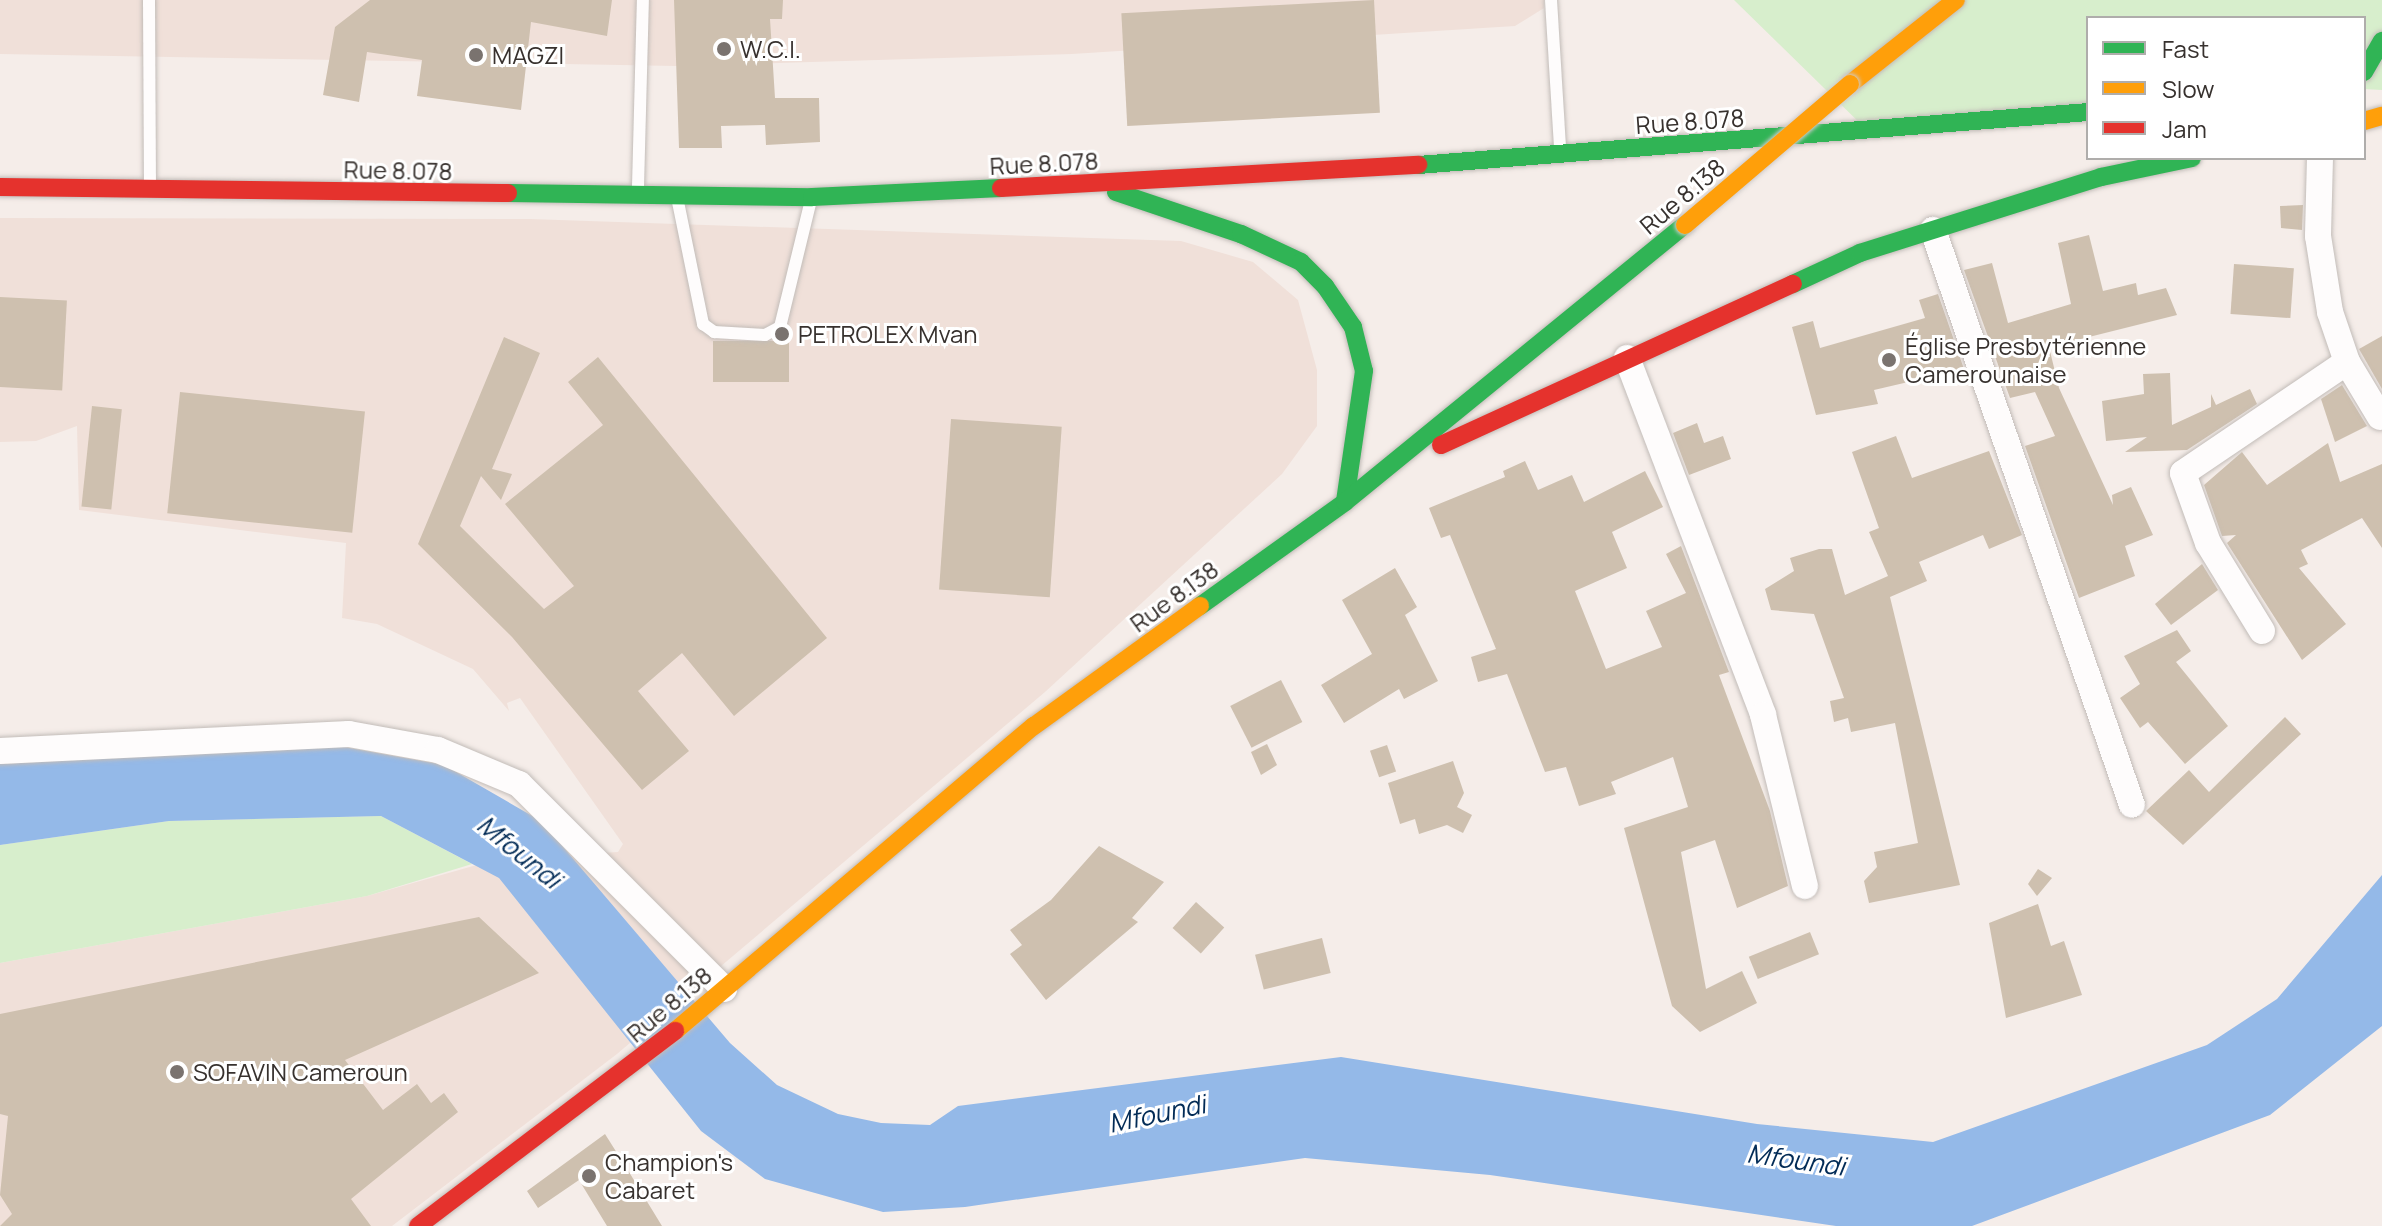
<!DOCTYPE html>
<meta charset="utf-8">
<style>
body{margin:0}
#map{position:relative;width:2382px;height:1226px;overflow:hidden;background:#f5ede9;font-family:Manrope,sans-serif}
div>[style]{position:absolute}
.built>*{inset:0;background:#f0e0d9}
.green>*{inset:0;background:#d7eecc}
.water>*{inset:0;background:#94b9e8}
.building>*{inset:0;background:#cec0af;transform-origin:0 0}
.roads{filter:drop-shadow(0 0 2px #c2bcb8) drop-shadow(0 0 2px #c2bcb8)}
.lane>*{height:12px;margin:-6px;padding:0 6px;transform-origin:6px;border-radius:6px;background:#fefcfc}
.street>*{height:26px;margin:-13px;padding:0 13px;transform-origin:13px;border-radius:13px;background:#fefcfc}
.fast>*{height:18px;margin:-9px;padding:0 9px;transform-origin:9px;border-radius:9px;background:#30b455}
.slow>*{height:18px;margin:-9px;padding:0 9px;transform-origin:9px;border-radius:9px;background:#ff9f0a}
.jam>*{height:18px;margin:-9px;padding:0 9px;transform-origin:9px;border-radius:9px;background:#e5322d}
.bridges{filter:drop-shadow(0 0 2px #cfcbc9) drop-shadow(0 0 2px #cfcbc9)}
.slow-bridge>*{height:18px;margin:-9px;padding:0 9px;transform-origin:9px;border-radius:9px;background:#ff9f0a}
.dots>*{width:22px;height:22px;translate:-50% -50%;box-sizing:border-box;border:4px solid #fff;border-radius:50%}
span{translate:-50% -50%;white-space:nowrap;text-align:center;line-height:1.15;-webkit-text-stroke:6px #fff;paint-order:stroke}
.poi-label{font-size:24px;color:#37312e}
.left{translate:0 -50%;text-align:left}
.street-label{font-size:24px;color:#37312e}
.water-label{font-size:26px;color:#022b56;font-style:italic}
.legend{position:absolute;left:2086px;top:16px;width:280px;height:144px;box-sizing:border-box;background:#fff;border:2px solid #afadab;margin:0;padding:10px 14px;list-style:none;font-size:24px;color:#37312e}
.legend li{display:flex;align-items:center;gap:16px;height:40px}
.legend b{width:40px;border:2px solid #afadab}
</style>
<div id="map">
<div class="built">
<div style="clip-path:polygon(0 0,1544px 0,1544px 8px,1515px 26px,1072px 54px,676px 66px,0 54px)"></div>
<div style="clip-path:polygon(0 218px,530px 219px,1181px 241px,1253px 262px,1298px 300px,1317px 370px,1317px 426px,1282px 474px,1045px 692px,617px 1054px,392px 1226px,0 1226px,0 963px,367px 896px,498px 859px,618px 852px,623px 844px,520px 698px,507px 703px,509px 711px,473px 669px,377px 624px,342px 618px,346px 543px,79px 510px,77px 426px,36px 441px,0 442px)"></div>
</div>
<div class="green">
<div style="clip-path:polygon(1734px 0,2382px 0,2382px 90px,2364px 89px,2364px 18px,2088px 18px,2088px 112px,1869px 132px)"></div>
<div style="clip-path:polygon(381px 816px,472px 864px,367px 896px,0 963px,0 845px,169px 821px)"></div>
</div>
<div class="water">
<div style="clip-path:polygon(333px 745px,444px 765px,541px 821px,730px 1043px,777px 1085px,838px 1114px,881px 1123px,930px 1125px,958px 1106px,1341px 1057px,1757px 1124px,1933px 1142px,2207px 1045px,2277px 999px,2382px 875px,2382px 1026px,2270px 1115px,1972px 1226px,1836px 1226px,1490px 1175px,1305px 1158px,965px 1207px,883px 1212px,765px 1179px,701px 1131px,499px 878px,381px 816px,169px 821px,0 845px,0 764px)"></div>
</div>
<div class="building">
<div style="clip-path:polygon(370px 0,612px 0,607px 36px,531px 22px,521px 110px,417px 96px,422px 60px,367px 52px,359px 102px,323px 95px,335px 27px)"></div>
<div style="clip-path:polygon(674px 0,783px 0,782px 19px,770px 19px,775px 98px,819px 98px,820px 142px,766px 145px,765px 125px,721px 126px,722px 148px,679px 148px)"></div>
<div style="left:1374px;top:0;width:113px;height:253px;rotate:87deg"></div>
<div style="clip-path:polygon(2303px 205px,2302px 230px,2281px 228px,2280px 206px)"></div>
<div style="clip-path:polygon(2089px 235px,2103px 291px,2136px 283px,2138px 295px,2166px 288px,2177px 315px,2049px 347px,2059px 388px,2113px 505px,2112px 495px,2131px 487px,2153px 535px,2125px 546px,2135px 576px,2079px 598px,2025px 446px,2055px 436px,2035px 392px,2010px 398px,1964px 270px,1992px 263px,2008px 323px,2071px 304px,2058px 243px)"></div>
<div style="left:2234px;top:264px;width:60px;height:50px;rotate:4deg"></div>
<div style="clip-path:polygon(1938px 294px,1964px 369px,1874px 390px,1878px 404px,1816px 415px,1792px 327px,1813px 321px,1820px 348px,1925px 318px,1919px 300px)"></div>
<div style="left:0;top:297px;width:67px;height:90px;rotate:3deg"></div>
<div style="clip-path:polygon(2382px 336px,2382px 389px,2359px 349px)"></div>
<div style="clip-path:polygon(504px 337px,540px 353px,492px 469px,512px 474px,501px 500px,481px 476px,460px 526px,544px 609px,574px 586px,505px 504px,603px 425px,568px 382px,598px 357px,827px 638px,734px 716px,682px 653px,638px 691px,689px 751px,642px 790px,512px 637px,418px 544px)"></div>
<div style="left:713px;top:341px;width:76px;height:41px"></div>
<div style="clip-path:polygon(2170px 373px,2172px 425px,2211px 407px,2211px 394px,2216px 405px,2250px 389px,2257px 404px,2187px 450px,2125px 452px,2147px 437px,2106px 441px,2102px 401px,2144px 394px,2143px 374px)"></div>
<div style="clip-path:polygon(2342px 385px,2367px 426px,2335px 442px,2321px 399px)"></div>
<div style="left:180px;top:392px;width:186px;height:122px;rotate:6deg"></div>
<div style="left:92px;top:406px;width:30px;height:101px;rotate:6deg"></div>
<div style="left:951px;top:419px;width:111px;height:171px;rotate:4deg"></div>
<div style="clip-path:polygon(1697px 423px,1704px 443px,1723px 436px,1731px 459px,1689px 475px,1673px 433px)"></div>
<div style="clip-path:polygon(1896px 436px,1912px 478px,1989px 451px,2022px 535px,1989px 549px,1983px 535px,1919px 562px,1927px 581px,1890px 597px,1960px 885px,1869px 903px,1864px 881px,1877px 867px,1874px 852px,1918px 843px,1895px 723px,1851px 732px,1848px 718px,1834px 722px,1830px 701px,1844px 698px,1814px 614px,1771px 610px,1765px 589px,1794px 571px,1790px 558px,1819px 549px,1832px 549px,1845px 595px,1888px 576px,1869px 532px,1879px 528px,1852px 452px)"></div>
<div style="clip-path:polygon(2328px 443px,2340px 482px,2382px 464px,2382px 548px,2362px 518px,2301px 550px,2308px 564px,2299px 568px,2346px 624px,2302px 660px,2227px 543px,2236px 535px,2222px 536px,2204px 485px,2242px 452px,2267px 485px)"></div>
<div style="clip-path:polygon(1525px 461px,1538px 490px,1572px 475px,1584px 502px,1645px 471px,1663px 507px,1612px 532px,1627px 568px,1575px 591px,1606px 669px,1662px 647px,1646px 611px,1686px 593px,1666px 554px,1681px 546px,1729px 672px,1719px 675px,1770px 811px,1788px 886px,1737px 908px,1715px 840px,1681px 852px,1706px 989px,1742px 971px,1757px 1003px,1700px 1032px,1672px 1006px,1624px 828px,1688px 807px,1673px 757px,1611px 782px,1616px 794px,1579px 806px,1566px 767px,1545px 772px,1507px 674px,1478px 682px,1471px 657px,1496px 649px,1450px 535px,1441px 538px,1429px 508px,1505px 477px,1503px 471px)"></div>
<div style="clip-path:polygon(2202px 564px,2218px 590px,2171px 625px,2155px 604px)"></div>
<div style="clip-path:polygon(1395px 568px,1417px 607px,1405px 615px,1438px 681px,1404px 699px,1399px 689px,1344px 723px,1321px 685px,1372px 654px,1342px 600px)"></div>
<div style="clip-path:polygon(2177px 630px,2191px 651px,2176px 662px,2228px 726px,2185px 764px,2148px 722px,2140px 728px,2120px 698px,2140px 684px,2124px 656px)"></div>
<div style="left:1281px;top:680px;width:47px;height:57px;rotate:63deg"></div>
<div style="clip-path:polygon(2285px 717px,2301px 734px,2183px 845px,2146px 811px,2189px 770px,2209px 792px)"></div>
<div style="clip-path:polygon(1267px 744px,1277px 765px,1261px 775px,1251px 752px)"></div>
<div style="left:1387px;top:745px;width:28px;height:18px;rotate:71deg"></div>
<div style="clip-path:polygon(1453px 761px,1464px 793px,1457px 807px,1472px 815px,1463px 833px,1447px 825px,1419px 834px,1415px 819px,1400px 824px,1388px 783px)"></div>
<div style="clip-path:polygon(1099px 846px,1164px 882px,1132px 918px,1138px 922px,1046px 1000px,1010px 954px,1022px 945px,1010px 930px,1051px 900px)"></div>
<div style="clip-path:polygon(2038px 869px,2052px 878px,2037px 896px,2028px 884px)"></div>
<div style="left:1196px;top:902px;width:38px;height:35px;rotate:42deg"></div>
<div style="clip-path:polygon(2038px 904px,2051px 946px,2064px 941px,2082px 995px,2006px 1018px,1989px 923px)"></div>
<div style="clip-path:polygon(479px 917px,539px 973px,345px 1060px,383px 1110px,417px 1084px,431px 1103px,444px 1093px,458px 1112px,351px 1199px,371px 1226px,0 1226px,12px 1214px,0 1195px,8px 1116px,0 1114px,0 1014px)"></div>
<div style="left:1810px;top:932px;width:24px;height:66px;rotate:68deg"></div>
<div style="left:1322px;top:938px;width:36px;height:69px;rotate:76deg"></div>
<div style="clip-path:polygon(605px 1134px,629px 1172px,662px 1226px,607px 1226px,579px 1180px,538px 1208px,527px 1191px)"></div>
</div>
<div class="roads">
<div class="lane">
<div style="left:149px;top:0;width:182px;rotate:89.7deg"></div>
<div style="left:1551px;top:0;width:146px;rotate:86.5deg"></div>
<div style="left:638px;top:187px;width:187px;rotate:-88.5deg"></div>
<div style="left:678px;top:202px;width:125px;rotate:78.4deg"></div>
<div style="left:703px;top:324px;width:14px;rotate:36deg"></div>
<div style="left:714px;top:332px;width:51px;rotate:3.4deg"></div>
<div style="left:765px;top:335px;width:17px;rotate:-28deg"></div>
<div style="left:780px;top:327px;width:127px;rotate:-76.3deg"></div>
</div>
<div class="street">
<div style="left:2320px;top:158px;width:78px;rotate:91.5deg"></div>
<div style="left:2318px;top:236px;width:77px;rotate:81deg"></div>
<div style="left:2330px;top:312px;width:53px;rotate:71.2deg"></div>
<div style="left:2347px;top:362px;width:64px;rotate:59deg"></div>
<div style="left:1933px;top:230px;width:608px;rotate:70.91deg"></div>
<div style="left:1627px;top:358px;width:382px;rotate:69.1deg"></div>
<div style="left:1763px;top:715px;width:176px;rotate:76.2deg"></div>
<div style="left:2262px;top:631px;width:103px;rotate:-121.5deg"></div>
<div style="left:2208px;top:543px;width:74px;rotate:-109.7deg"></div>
<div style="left:2183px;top:473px;width:198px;rotate:-34.1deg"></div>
<div style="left:0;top:751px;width:349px;rotate:-2.8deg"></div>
<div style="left:349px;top:734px;width:90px;rotate:10.2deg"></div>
<div style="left:438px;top:750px;width:88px;rotate:22.8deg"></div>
<div style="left:519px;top:784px;width:290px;rotate:45deg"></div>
</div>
<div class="fast">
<div style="left:2364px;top:72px;width:36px;rotate:-60deg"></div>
<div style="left:1418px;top:165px;width:672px;rotate:-4.52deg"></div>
<div style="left:1116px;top:192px;width:132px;rotate:18.6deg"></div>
<div style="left:1241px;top:234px;width:66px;rotate:25deg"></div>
<div style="left:1301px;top:262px;width:34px;rotate:45deg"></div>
<div style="left:1325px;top:286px;width:50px;rotate:55.7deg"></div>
<div style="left:1353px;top:327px;width:45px;rotate:76deg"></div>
<div style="left:1364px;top:371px;width:132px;rotate:98.3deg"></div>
<div style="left:508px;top:193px;width:304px;rotate:0.8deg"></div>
<div style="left:812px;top:197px;width:189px;rotate:-2.7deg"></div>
<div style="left:1793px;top:284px;width:74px;rotate:-24.8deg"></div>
<div style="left:1860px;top:253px;width:253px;rotate:-17.5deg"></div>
<div style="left:2101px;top:177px;width:93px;rotate:-11.8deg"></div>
<div style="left:1200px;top:606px;width:178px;rotate:-35.6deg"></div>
<div style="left:1345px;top:502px;width:439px;rotate:-39.2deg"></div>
</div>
<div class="slow">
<div style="left:1850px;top:84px;width:135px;rotate:-38.4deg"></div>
<div style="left:2364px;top:121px;width:19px;rotate:-16deg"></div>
<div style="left:675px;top:1031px;width:471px;rotate:-40.4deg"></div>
<div style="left:1034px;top:726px;width:205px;rotate:-35.9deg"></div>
</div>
<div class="jam">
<div style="left:0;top:187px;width:508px;rotate:0.68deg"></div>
<div style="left:1001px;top:188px;width:418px;rotate:-3.2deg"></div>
<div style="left:1441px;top:445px;width:387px;rotate:-24.6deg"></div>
<div style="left:418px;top:1226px;width:323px;rotate:-37.2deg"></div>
</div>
</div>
<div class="bridges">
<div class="slow-bridge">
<div style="left:1685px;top:225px;width:217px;rotate:-40.5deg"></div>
</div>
</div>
<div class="dots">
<div style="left:724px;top:49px;background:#7a736f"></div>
<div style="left:476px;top:55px;background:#7a736f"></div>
<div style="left:782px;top:334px;background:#7a736f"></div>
<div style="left:1889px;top:360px;background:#7a736f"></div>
<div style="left:177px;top:1072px;background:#7a736f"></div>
<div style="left:589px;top:1176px;background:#7a736f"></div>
</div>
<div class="poi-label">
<span class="left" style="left:740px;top:49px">W.C.I.</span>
<span class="left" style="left:492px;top:55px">MAGZI</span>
<span class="left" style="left:798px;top:334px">PETROLEX Mvan</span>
<span class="left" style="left:1905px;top:360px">Église Presbytérienne<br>Camerounaise</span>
<span class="left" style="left:193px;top:1072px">SOFAVIN Cameroun</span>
<span class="left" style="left:605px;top:1176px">Champion's<br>Cabaret</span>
</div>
<div class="street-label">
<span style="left:1690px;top:121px;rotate:-4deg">Rue 8.078</span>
<span style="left:1044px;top:163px;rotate:-3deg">Rue 8.078</span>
<span style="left:398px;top:170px;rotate:1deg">Rue 8.078</span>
<span style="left:1682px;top:196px;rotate:-40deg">Rue 8.138</span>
<span style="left:1174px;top:596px;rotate:-36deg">Rue 8.138</span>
<span style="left:669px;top:1004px;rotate:-40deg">Rue 8.138</span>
</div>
<div class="water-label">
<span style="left:519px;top:852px;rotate:39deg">Mfoundi</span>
<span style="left:1157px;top:1114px;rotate:-12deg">Mfoundi</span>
<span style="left:1796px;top:1160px;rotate:8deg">Mfoundi</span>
</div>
<ul class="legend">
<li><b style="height:10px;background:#30b455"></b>Fast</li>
<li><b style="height:10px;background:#ff9f0a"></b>Slow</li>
<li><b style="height:10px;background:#e5322d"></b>Jam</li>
</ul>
</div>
